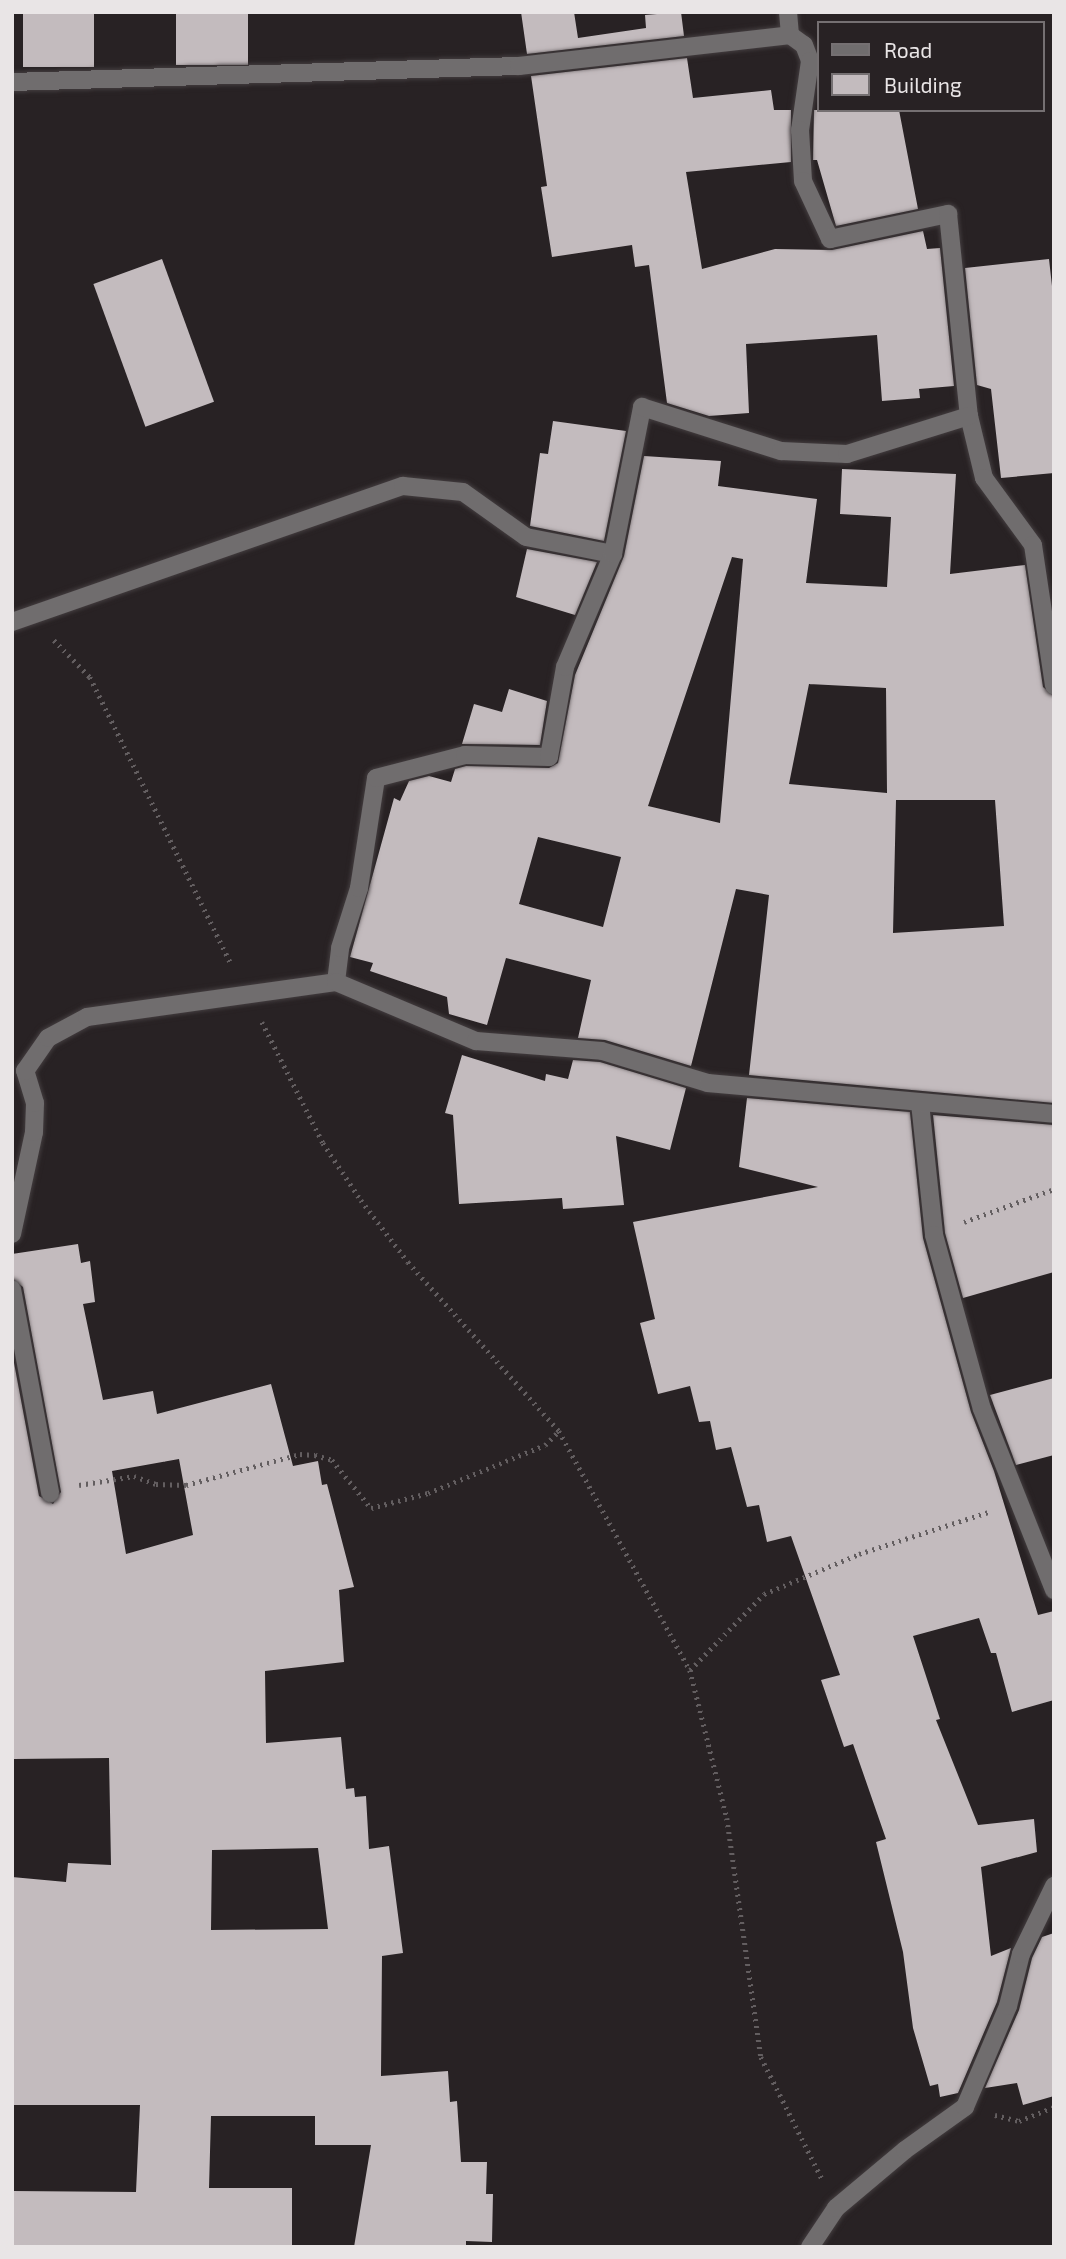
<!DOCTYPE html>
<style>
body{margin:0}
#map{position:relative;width:1066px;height:2259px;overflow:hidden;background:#282224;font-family:"Exo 2",sans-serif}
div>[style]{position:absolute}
.building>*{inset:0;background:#c3bbbe;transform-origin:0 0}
.path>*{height:4.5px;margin-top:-2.25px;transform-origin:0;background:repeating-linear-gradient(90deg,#635e60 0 2px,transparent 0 7px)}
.roads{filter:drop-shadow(0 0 2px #433d3f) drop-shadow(0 0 2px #433d3f)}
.minor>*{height:18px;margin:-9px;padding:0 9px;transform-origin:9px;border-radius:9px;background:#706d6e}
span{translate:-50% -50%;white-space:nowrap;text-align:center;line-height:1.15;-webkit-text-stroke:7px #282224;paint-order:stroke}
.frame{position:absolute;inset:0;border:14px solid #e9e5e6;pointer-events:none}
.legend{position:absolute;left:817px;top:21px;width:228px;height:91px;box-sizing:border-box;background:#282224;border:2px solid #757072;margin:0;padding:9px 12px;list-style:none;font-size:21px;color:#e9e5e6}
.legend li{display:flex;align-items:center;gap:14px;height:35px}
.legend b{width:35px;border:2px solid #757072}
</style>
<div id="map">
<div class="building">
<div style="left:23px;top:12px;width:71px;height:55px"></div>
<div style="left:176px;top:12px;width:72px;height:53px"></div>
<div style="clip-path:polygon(521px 12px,574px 12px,578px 38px,646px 28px,645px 15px,681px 12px,684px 36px,527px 54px)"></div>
<div style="clip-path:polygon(687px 58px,693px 98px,771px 90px,774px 110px,791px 110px,791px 162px,686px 172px,702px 269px,775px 249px,832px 250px,923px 231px,927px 249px,940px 248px,954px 386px,919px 389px,920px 398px,882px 401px,877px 335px,746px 344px,749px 413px,709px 416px,667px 403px,649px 265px,635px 267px,632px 245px,552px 257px,541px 187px,547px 186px,531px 76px)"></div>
<div style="clip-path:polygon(814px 110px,899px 110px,918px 209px,836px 226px,817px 160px,813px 160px)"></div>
<div style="left:162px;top:259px;width:152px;height:73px;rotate:70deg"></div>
<div style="clip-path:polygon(1049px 259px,1054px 304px,1054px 473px,1001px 478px,991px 389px,977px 385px,965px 268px)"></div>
<div style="clip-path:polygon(553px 421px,626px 431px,604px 541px,530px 526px,540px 453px,548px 454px)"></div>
<div style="clip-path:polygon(evenodd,644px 456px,721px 461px,718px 486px,817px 499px,806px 583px,887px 587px,891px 517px,840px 514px,842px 469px,956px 474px,950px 574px,1025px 565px,1043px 687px,1054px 696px,1054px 1103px,749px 1075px,769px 895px,736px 889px,691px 1066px,605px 1040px,578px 1038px,591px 980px,506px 958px,487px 1025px,449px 1014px,447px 997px,370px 971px,373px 963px,350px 957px,394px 798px,400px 801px,409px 781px,429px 776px,451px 782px,455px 769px,466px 766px,549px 768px,558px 763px,575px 675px,624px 556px,644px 456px,732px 557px,743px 559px,720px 823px,648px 806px,732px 557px,644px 456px,809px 684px,886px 688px,887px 793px,789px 784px,809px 684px,644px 456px,896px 800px,995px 800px,1004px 926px,893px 933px,896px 800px,644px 456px,538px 837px,621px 857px,603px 927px,519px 904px,538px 837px)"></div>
<div style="clip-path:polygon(527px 549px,597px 562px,575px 615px,516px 597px)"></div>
<div style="clip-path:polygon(509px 689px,547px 701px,540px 745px,462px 744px,474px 704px,502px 712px)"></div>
<div style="clip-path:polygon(462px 1055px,545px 1081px,546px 1074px,568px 1079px,573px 1060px,600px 1062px,686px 1088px,670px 1150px,616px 1136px,624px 1205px,563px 1209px,562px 1198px,459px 1204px,453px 1115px,445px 1113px)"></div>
<div style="clip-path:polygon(747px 1098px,910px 1112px,923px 1238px,971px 1412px,994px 1471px,1038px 1615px,1054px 1611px,1054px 1700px,1012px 1712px,996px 1653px,991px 1653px,979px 1618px,913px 1636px,940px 1719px,936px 1720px,978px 1825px,1034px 1819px,1037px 1852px,981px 1867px,991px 1956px,1011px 1948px,997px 2002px,958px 2093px,940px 2097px,938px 2084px,930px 2086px,913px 2028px,903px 1952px,876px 1842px,886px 1839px,853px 1744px,844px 1747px,821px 1680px,840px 1675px,791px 1536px,767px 1542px,759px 1505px,747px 1507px,731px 1447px,716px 1450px,710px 1421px,699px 1422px,690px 1386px,658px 1394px,640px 1323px,655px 1319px,633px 1222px,818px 1187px,739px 1167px)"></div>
<div style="clip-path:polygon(933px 1115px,1054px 1125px,1054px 1272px,963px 1298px,945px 1233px)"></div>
<div style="clip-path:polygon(evenodd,78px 1244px,81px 1263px,90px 1261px,95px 1302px,83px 1304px,103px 1400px,153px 1391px,157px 1414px,271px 1384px,293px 1466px,318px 1461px,322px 1485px,327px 1484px,354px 1587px,339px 1590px,344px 1662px,265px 1671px,266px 1743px,341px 1737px,346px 1789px,354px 1788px,355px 1797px,366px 1796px,369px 1849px,389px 1846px,403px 1953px,382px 1956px,381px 2076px,448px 2071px,450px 2102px,457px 2101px,461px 2162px,487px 2162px,486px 2194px,493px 2194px,492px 2242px,466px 2241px,466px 2247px,354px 2247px,371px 2145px,315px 2145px,315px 2116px,211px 2116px,209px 2188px,292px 2188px,292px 2247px,12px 2247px,12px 2191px,136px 2192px,140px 2105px,14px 2105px,12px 2090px,12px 1877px,66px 1882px,68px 1863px,111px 1865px,109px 1758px,14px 1759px,12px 1352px,39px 1496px,53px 1504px,61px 1492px,23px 1287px,12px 1278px,12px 1254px,78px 1244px,179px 1459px,193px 1535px,126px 1554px,112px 1471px,179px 1459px,78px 1244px,318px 1848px,328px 1929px,211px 1930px,212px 1850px,318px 1848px)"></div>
<div style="clip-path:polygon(1054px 1378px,1054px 1455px,1016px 1465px,990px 1395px)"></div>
<div style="clip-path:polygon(1054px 1933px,1054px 2096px,1023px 2105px,1017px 2083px,985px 2088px,1019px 2010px,1032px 1958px,1042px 1937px)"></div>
</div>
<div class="path">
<div style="left:54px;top:640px;width:52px;rotate:45.8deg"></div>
<div style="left:90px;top:677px;width:321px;rotate:63.8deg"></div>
<div style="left:262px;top:1022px;width:136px;rotate:63.2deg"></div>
<div style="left:323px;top:1143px;width:69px;rotate:56.3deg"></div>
<div style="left:361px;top:1200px;width:78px;rotate:52.8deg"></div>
<div style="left:408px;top:1262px;width:227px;rotate:48.2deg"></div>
<div style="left:559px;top:1431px;width:273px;rotate:61.3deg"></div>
<div style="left:690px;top:1670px;width:153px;rotate:76deg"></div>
<div style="left:727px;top:1818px;width:241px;rotate:81.9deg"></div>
<div style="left:761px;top:2057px;width:136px;rotate:63.4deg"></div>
<div style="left:964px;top:1222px;width:96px;rotate:-20.1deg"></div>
<div style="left:79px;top:1485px;width:56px;rotate:-9.3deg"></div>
<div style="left:134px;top:1476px;width:23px;rotate:20deg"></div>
<div style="left:156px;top:1484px;width:30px;rotate:2deg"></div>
<div style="left:186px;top:1485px;width:118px;rotate:-15.2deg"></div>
<div style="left:300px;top:1454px;width:15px;rotate:4deg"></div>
<div style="left:315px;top:1455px;width:18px;rotate:16deg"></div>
<div style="left:332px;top:1460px;width:62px;rotate:50.9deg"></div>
<div style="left:371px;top:1508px;width:59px;rotate:-14.7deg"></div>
<div style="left:428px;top:1493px;width:126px;rotate:-22.3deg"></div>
<div style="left:545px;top:1445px;width:20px;rotate:-45deg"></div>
<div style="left:690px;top:1670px;width:106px;rotate:-45.8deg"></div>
<div style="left:764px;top:1594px;width:103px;rotate:-22.8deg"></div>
<div style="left:859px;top:1554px;width:139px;rotate:-18deg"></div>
<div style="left:995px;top:2115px;width:25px;rotate:14deg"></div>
<div style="left:1019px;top:2121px;width:38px;rotate:-22deg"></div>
</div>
<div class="roads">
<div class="minor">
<div style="left:788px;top:12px;width:23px;rotate:85deg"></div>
<div style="left:790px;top:35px;width:17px;rotate:36deg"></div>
<div style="left:804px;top:45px;width:17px;rotate:69deg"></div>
<div style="left:810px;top:61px;width:70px;rotate:98.2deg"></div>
<div style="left:800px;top:130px;width:51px;rotate:86.6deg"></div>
<div style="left:803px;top:181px;width:64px;rotate:65deg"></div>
<div style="left:830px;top:239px;width:121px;rotate:-12deg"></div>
<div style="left:948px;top:214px;width:203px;rotate:84.1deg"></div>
<div style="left:969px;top:416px;width:64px;rotate:76.4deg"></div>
<div style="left:984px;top:478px;width:83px;rotate:53.8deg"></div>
<div style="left:1033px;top:545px;width:142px;rotate:81.5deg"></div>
<div style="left:12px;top:82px;width:507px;rotate:-1.81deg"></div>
<div style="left:519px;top:66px;width:273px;rotate:-6.5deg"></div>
<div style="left:12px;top:622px;width:414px;rotate:-19.2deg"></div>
<div style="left:403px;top:486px;width:60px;rotate:5.7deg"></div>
<div style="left:463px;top:492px;width:77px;rotate:35.5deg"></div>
<div style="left:526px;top:537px;width:89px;rotate:11.1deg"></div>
<div style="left:336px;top:982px;width:34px;rotate:-83deg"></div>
<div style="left:340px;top:948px;width:63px;rotate:-72.4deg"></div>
<div style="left:359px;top:888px;width:111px;rotate:-81.2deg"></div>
<div style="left:376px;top:778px;width:92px;rotate:-14.5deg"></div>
<div style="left:465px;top:755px;width:84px;rotate:1.4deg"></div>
<div style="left:549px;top:757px;width:91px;rotate:-79.9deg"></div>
<div style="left:565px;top:667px;width:123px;rotate:-67deg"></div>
<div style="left:613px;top:554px;width:150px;rotate:-78.8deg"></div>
<div style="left:642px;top:407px;width:146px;rotate:17.6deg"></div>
<div style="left:781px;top:451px;width:66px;rotate:2.6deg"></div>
<div style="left:847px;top:454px;width:128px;rotate:-17.3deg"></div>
<div style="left:920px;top:1103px;width:133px;rotate:83.9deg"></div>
<div style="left:934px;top:1235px;width:180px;rotate:74.6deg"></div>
<div style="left:982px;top:1409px;width:195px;rotate:68.3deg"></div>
<div style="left:12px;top:1234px;width:104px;rotate:-77.8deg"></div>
<div style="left:34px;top:1132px;width:29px;rotate:-88deg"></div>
<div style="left:35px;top:1103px;width:34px;rotate:-107deg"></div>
<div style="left:25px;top:1071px;width:40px;rotate:-55.1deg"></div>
<div style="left:48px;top:1038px;width:44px;rotate:-28.3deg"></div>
<div style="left:87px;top:1017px;width:251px;rotate:-8deg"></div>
<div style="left:336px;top:982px;width:152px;rotate:22.9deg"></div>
<div style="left:476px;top:1041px;width:126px;rotate:4.5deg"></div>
<div style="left:602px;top:1051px;width:111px;rotate:16.8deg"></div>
<div style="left:708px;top:1083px;width:347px;rotate:5.1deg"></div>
<div style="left:12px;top:1289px;width:208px;rotate:79.4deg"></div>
<div style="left:810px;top:2247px;width:47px;rotate:-56.3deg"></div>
<div style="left:836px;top:2208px;width:90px;rotate:-40deg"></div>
<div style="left:905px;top:2150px;width:74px;rotate:-35.6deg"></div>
<div style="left:965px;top:2107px;width:110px;rotate:-66.9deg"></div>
<div style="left:1008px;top:2006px;width:54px;rotate:-76deg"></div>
<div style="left:1021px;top:1954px;width:76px;rotate:-64.1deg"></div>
</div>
</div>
<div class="frame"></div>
<ul class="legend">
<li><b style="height:9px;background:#706d6e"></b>Road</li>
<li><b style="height:19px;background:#c3bbbe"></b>Building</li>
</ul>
</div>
